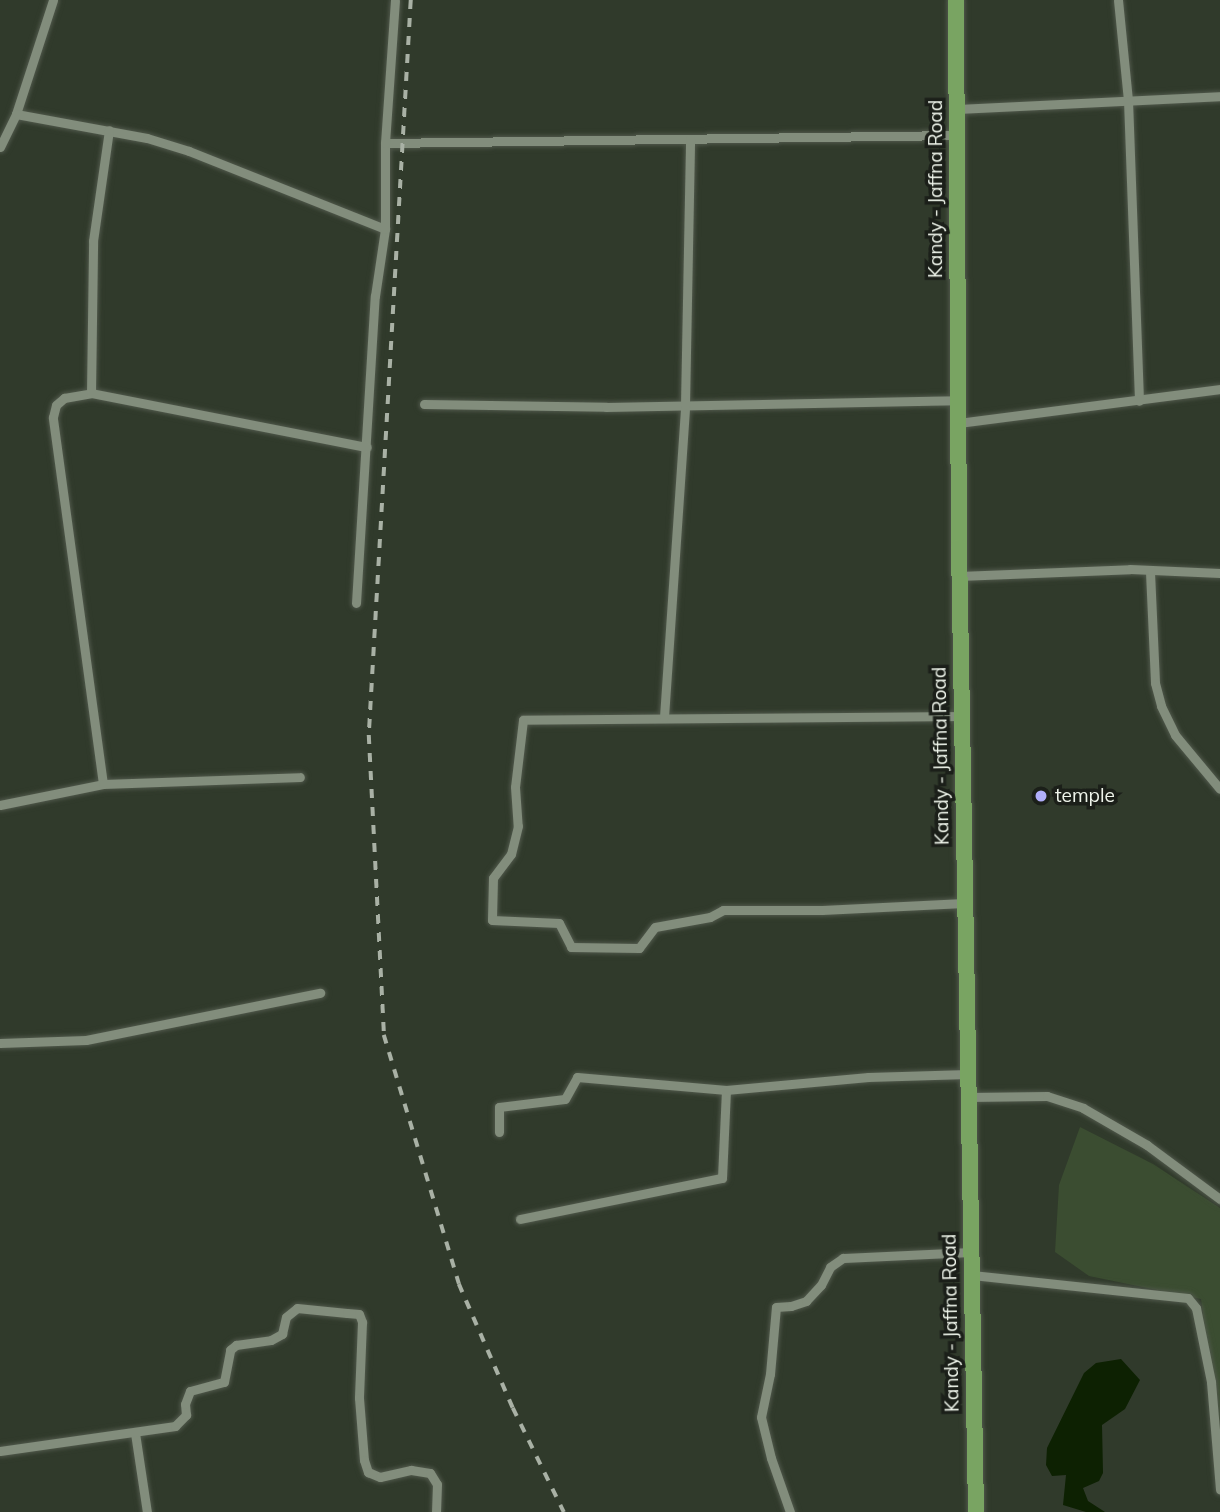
<!DOCTYPE html>
<style>
body{margin:0}
#map{position:relative;width:1220px;height:1512px;overflow:hidden;background:#303a2b;font-family:Mulish,sans-serif}
div>[style]{position:absolute}
.green>*{inset:0;background:#3b4d31}
.water>*{inset:0;background:#0d2102}
.roads{filter:drop-shadow(0 0 2px #50584b) drop-shadow(0 0 2px #50584b)}
.street>*{height:9px;margin:-4.5px;padding:0 4.5px;transform-origin:4.5px;border-radius:4.5px;background:#828d7c}
.highway>*{height:16px;margin:-8px;padding:0 8px;transform-origin:8px;border-radius:8px;background:#79a462}
.rail>*{height:3.5px;margin-top:-1.75px;transform-origin:0;background:repeating-linear-gradient(90deg,#a9b1a5 0 9px,transparent 0 18px)}
.dots>*{width:19px;height:19px;translate:-50% -50%;box-sizing:border-box;border:4px solid #1b1f19;border-radius:50%}
span{translate:-50% -50%;white-space:nowrap;text-align:center;line-height:1.15;-webkit-text-stroke:7px #1b1f19;paint-order:stroke}
.street-label{font-size:19px;color:#eff5eb}
.poi-label{font-size:19px;color:#eff5eb}
.left{translate:0 -50%;text-align:left}
</style>
<div id="map">
<div class="green">
<div style="clip-path:polygon(1080px 1127px,1153px 1164px,1220px 1208px,1220px 1440px,1201px 1299px,1089px 1276px,1055px 1252px,1059px 1185px)"></div>
</div>
<div class="water">
<div style="clip-path:polygon(1121px 1359px,1140px 1380px,1125px 1409px,1102px 1425px,1103px 1473px,1099px 1481px,1083px 1488px,1088px 1501px,1105px 1512px,1086px 1512px,1063px 1505px,1066px 1475px,1052px 1476px,1046px 1465px,1047px 1448px,1084px 1373px,1096px 1363px)"></div>
</div>
<div class="roads">
<div class="street">
<div style="left:1118px;top:0;width:100px;rotate:84.3deg"></div>
<div style="left:1128px;top:100px;width:301px;rotate:87.9deg"></div>
<div style="left:957px;top:109px;width:263px;rotate:-2.8deg"></div>
<div style="left:16px;top:114px;width:120px;rotate:-72deg"></div>
<div style="left:385px;top:143px;width:572px;rotate:-0.8deg"></div>
<div style="left:0;top:147px;width:37px;rotate:-64deg"></div>
<div style="left:16px;top:114px;width:133px;rotate:10.4deg"></div>
<div style="left:147px;top:138px;width:44px;rotate:17.2deg"></div>
<div style="left:189px;top:151px;width:211px;rotate:21.7deg"></div>
<div style="left:91px;top:393px;width:152px;rotate:-89.2deg"></div>
<div style="left:93px;top:241px;width:112px;rotate:-81.8deg"></div>
<div style="left:424px;top:404px;width:182px;rotate:0.9deg"></div>
<div style="left:606px;top:407px;width:353px;rotate:-1.1deg"></div>
<div style="left:959px;top:423px;width:263px;rotate:-7.4deg"></div>
<div style="left:1150px;top:572px;width:111px;rotate:87.4deg"></div>
<div style="left:1155px;top:683px;width:24px;rotate:75deg"></div>
<div style="left:1161px;top:706px;width:32px;rotate:64deg"></div>
<div style="left:1175px;top:735px;width:70px;rotate:50.2deg"></div>
<div style="left:959px;top:576px;width:171px;rotate:-2.3deg"></div>
<div style="left:1130px;top:569px;width:90px;rotate:2.5deg"></div>
<div style="left:356px;top:603px;width:308px;rotate:-86.5deg"></div>
<div style="left:375px;top:296px;width:68px;rotate:-81.5deg"></div>
<div style="left:385px;top:229px;width:86px;rotate:-90deg"></div>
<div style="left:385px;top:143px;width:143px;rotate:-86deg"></div>
<div style="left:961px;top:716px;width:438px;rotate:179.5deg"></div>
<div style="left:523px;top:720px;width:67px;rotate:96.8deg"></div>
<div style="left:515px;top:787px;width:39px;rotate:86deg"></div>
<div style="left:518px;top:826px;width:29px;rotate:104deg"></div>
<div style="left:511px;top:854px;width:30px;rotate:127deg"></div>
<div style="left:493px;top:878px;width:42px;rotate:91.4deg"></div>
<div style="left:492px;top:920px;width:67px;rotate:2.6deg"></div>
<div style="left:559px;top:923px;width:27px;rotate:63deg"></div>
<div style="left:571px;top:947px;width:68px;rotate:0.8deg"></div>
<div style="left:639px;top:948px;width:26px;rotate:-53deg"></div>
<div style="left:655px;top:927px;width:56px;rotate:-10.3deg"></div>
<div style="left:710px;top:917px;width:15px;rotate:-28deg"></div>
<div style="left:723px;top:910px;width:99px"></div>
<div style="left:822px;top:910px;width:142px;rotate:-2.8deg"></div>
<div style="left:664px;top:717px;width:313px;rotate:-86.1deg"></div>
<div style="left:685px;top:405px;width:266px;rotate:-88.9deg"></div>
<div style="left:103px;top:784px;width:370px;rotate:-97.8deg"></div>
<div style="left:53px;top:417px;width:12px;rotate:-76deg"></div>
<div style="left:56px;top:405px;width:11px;rotate:-41deg"></div>
<div style="left:64px;top:398px;width:27px;rotate:-10deg"></div>
<div style="left:91px;top:393px;width:281px;rotate:11.1deg"></div>
<div style="left:0;top:805px;width:105px;rotate:-11.5deg"></div>
<div style="left:103px;top:784px;width:197px;rotate:-2deg"></div>
<div style="left:0;top:1043px;width:86px;rotate:-2deg"></div>
<div style="left:86px;top:1040px;width:239px;rotate:-11.4deg"></div>
<div style="left:968px;top:1097px;width:79px;rotate:-0.7deg"></div>
<div style="left:1047px;top:1096px;width:38px;rotate:18deg"></div>
<div style="left:1083px;top:1108px;width:74px;rotate:30deg"></div>
<div style="left:1147px;top:1145px;width:91px;rotate:36.5deg"></div>
<div style="left:499px;top:1132px;width:25px;rotate:-90deg"></div>
<div style="left:499px;top:1107px;width:66px;rotate:-6.9deg"></div>
<div style="left:565px;top:1099px;width:25px;rotate:-61deg"></div>
<div style="left:577px;top:1077px;width:150px;rotate:5deg"></div>
<div style="left:726px;top:1090px;width:143px;rotate:-5.2deg"></div>
<div style="left:868px;top:1077px;width:100px;rotate:-1.7deg"></div>
<div style="left:520px;top:1219px;width:206px;rotate:-11.5deg"></div>
<div style="left:722px;top:1178px;width:88px;rotate:-87.4deg"></div>
<div style="left:972px;top:1275px;width:217px;rotate:6.1deg"></div>
<div style="left:1188px;top:1298px;width:13px;rotate:51deg"></div>
<div style="left:1196px;top:1308px;width:76px;rotate:78.5deg"></div>
<div style="left:1211px;top:1382px;width:108px;rotate:85.2deg"></div>
<div style="left:135px;top:1433px;width:80px;rotate:81.4deg"></div>
<div style="left:0;top:1451px;width:177px;rotate:-8.1deg"></div>
<div style="left:175px;top:1426px;width:16px;rotate:-45deg"></div>
<div style="left:186px;top:1415px;width:11px;rotate:-95deg"></div>
<div style="left:185px;top:1404px;width:14px;rotate:-69deg"></div>
<div style="left:190px;top:1391px;width:35px;rotate:-15deg"></div>
<div style="left:224px;top:1382px;width:33px;rotate:-79deg"></div>
<div style="left:230px;top:1350px;width:8px;rotate:-40deg"></div>
<div style="left:236px;top:1345px;width:35px;rotate:-8deg"></div>
<div style="left:271px;top:1340px;width:13px;rotate:-29deg"></div>
<div style="left:282px;top:1334px;width:17px;rotate:-77deg"></div>
<div style="left:286px;top:1317px;width:14px;rotate:-39deg"></div>
<div style="left:297px;top:1308px;width:50px;rotate:5.7deg"></div>
<div style="left:347px;top:1313px;width:12px;rotate:5deg"></div>
<div style="left:359px;top:1314px;width:9px;rotate:69deg"></div>
<div style="left:362px;top:1322px;width:76px;rotate:92.3deg"></div>
<div style="left:359px;top:1398px;width:62px;rotate:85.4deg"></div>
<div style="left:364px;top:1460px;width:13px;rotate:72deg"></div>
<div style="left:368px;top:1472px;width:13px;rotate:23deg"></div>
<div style="left:380px;top:1477px;width:32px;rotate:-13deg"></div>
<div style="left:411px;top:1470px;width:19px;rotate:9deg"></div>
<div style="left:430px;top:1473px;width:13px;rotate:58deg"></div>
<div style="left:437px;top:1484px;width:28px;rotate:92deg"></div>
<div style="left:790px;top:1512px;width:57px;rotate:-109.4deg"></div>
<div style="left:771px;top:1458px;width:42px;rotate:-103.7deg"></div>
<div style="left:761px;top:1417px;width:44px;rotate:-78.2deg"></div>
<div style="left:770px;top:1374px;width:67px;rotate:-84.9deg"></div>
<div style="left:776px;top:1307px;width:15px;rotate:-4deg"></div>
<div style="left:791px;top:1306px;width:16px;rotate:-18deg"></div>
<div style="left:806px;top:1301px;width:22px;rotate:-47deg"></div>
<div style="left:821px;top:1285px;width:20px;rotate:-63deg"></div>
<div style="left:830px;top:1267px;width:16px;rotate:-35deg"></div>
<div style="left:843px;top:1258px;width:129px;rotate:-2.7deg"></div>
</div>
<div class="highway">
<div style="left:956px;top:0;width:547px;rotate:89.69deg"></div>
<div style="left:959px;top:547px;width:965px;rotate:88.99deg"></div>
</div>
</div>
<div class="rail">
<div style="left:411px;top:0;width:736px;rotate:93.27deg"></div>
<div style="left:369px;top:735px;width:300px;rotate:87.1deg"></div>
<div style="left:384px;top:1035px;width:260px;rotate:73.2deg"></div>
<div style="left:459px;top:1284px;width:135px;rotate:66.5deg"></div>
<div style="left:513px;top:1408px;width:116px;rotate:63.9deg"></div>
</div>
<div class="dots">
<div style="left:1041px;top:796px;background:#b0aefa"></div>
</div>
<div class="street-label">
<span style="left:936px;top:189px;rotate:-90deg">Kandy - Jaffna Road</span>
<span style="left:941px;top:756px;rotate:-91deg">Kandy - Jaffna Road</span>
<span style="left:951px;top:1323px;rotate:-91deg">Kandy - Jaffna Road</span>
</div>
<div class="poi-label">
<span class="left" style="left:1055px;top:796px">temple</span>
</div>
</div>
